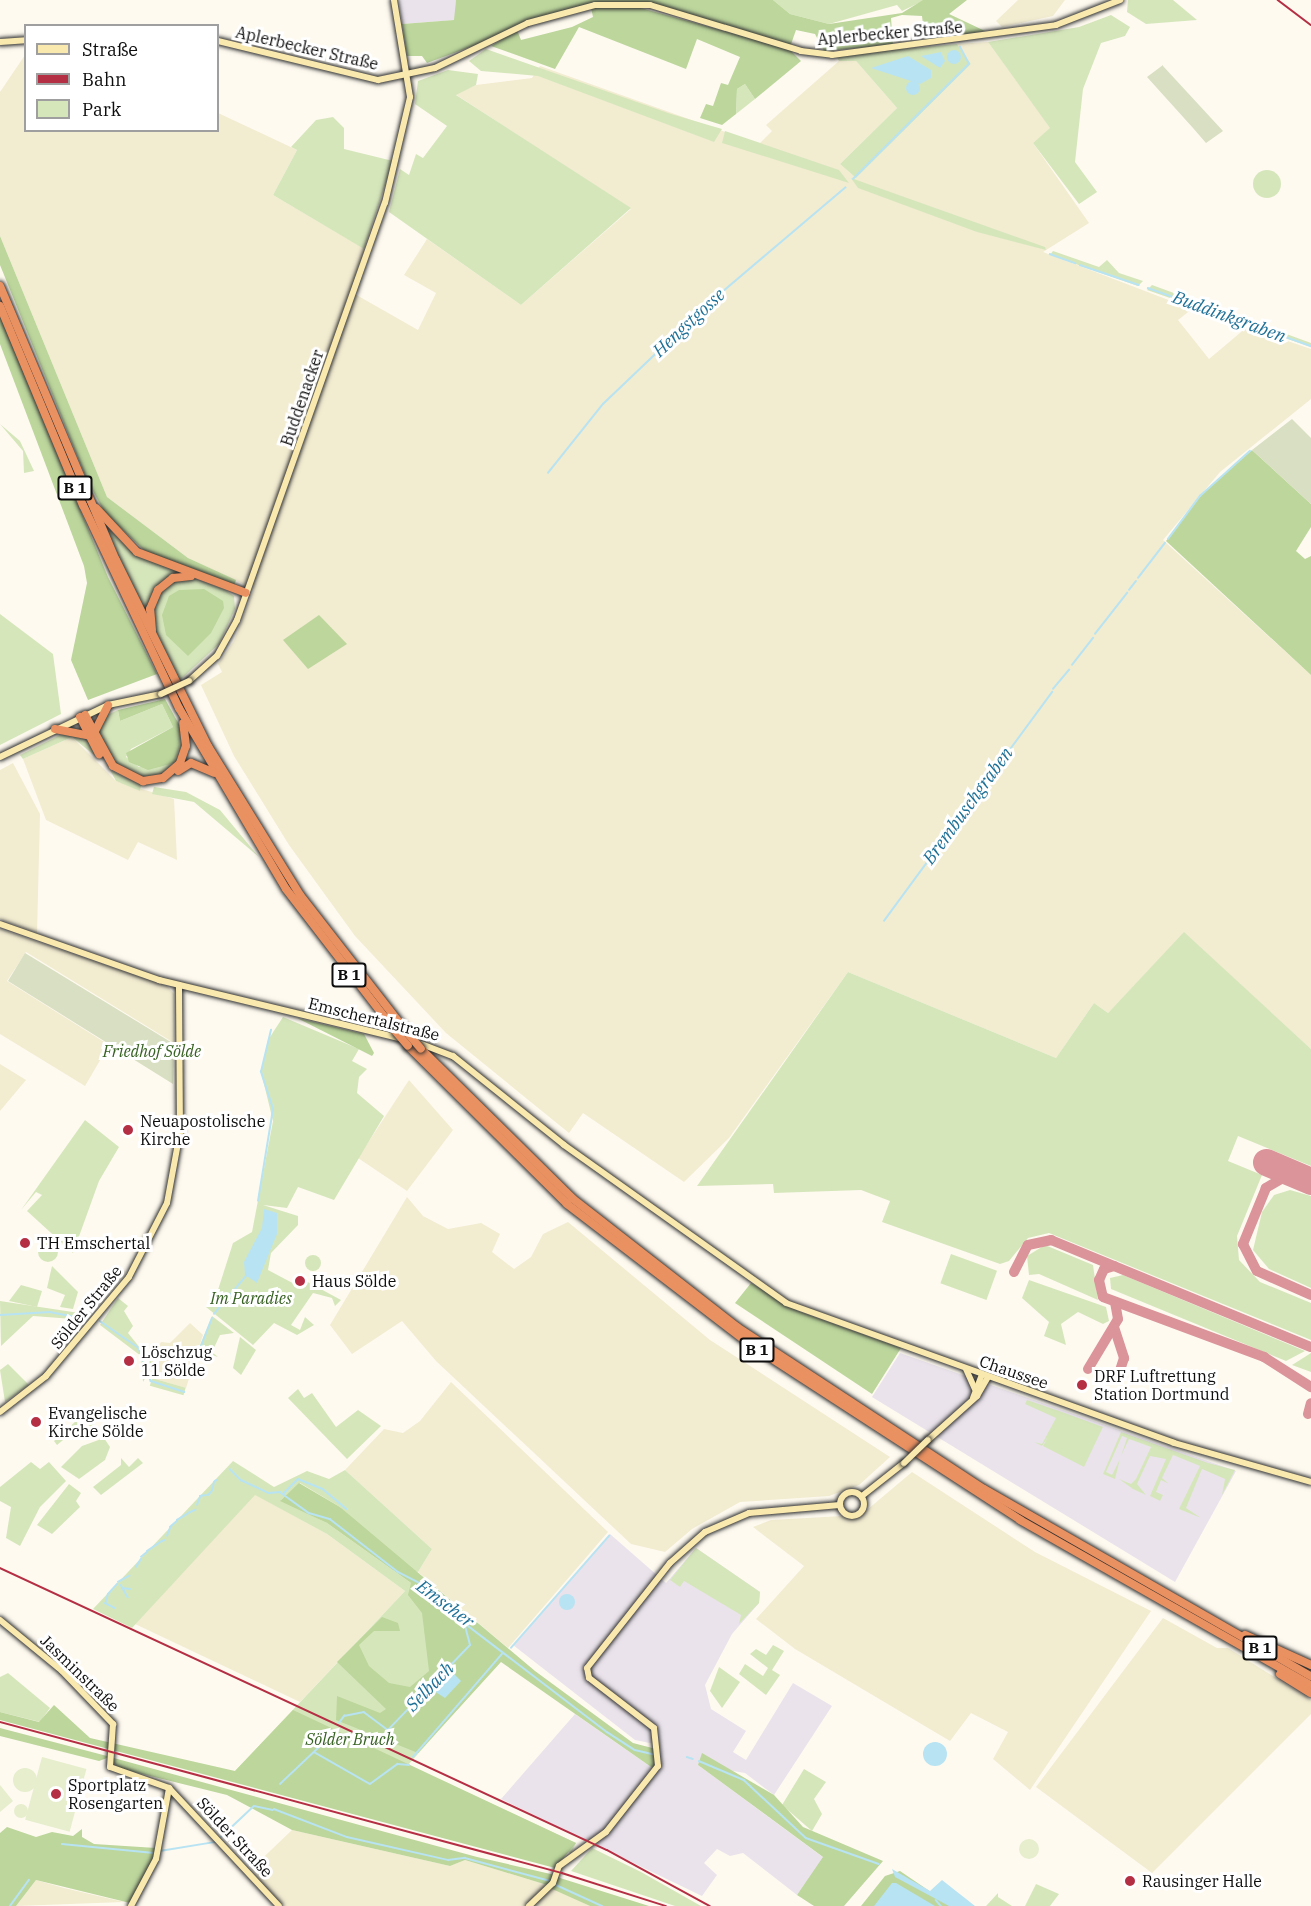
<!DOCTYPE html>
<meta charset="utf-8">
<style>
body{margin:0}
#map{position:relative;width:1311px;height:1906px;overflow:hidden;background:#fefaf0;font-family:"IBM Plex Serif",serif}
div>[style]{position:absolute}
.industrial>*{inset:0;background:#eae3ec}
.farmland>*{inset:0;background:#f2ecd1}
.green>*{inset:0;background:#d6e6bb;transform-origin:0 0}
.round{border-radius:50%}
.forest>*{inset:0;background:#bcd69c}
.cemetery>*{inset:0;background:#d9dfc2}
.pitch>*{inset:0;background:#e6eecd;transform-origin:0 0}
.water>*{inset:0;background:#b8e3f2}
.stream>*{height:1.5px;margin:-0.75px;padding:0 0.75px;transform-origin:0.75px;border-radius:0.75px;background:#b8e3f2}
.taxiway>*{height:10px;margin:-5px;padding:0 5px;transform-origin:5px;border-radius:5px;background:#da949a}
.runway>*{height:27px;margin:-13.5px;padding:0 13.5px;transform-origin:13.5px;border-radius:13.5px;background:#da949a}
.roads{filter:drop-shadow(0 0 2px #303030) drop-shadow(0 0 2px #303030)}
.secondary>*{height:6px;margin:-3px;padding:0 3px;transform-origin:3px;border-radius:3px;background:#f9e9af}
.secondary>.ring{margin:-3px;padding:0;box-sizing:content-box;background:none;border:6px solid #f9e9af;border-radius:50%}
.highway>*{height:8px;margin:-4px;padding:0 4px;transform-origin:4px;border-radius:4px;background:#ea9161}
.rail>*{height:1.5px;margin:-0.75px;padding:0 0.75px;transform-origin:0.75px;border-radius:0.75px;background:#b52f44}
.bridges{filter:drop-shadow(0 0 2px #303030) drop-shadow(0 0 2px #303030)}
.secondary-bridge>*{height:6px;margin:-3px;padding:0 3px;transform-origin:3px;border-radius:3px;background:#f9e9af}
.highway-bridge>*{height:8px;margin:-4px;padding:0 4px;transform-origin:4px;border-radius:4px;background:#ea9161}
.dots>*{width:16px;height:16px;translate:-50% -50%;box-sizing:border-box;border:3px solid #fff;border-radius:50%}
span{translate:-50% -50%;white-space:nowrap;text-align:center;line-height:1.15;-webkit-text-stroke:6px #fff;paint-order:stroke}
.shield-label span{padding:2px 4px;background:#fff;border:2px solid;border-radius:4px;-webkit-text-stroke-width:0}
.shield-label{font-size:15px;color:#0e0e0e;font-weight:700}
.street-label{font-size:16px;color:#0e0e0e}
.park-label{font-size:16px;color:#366122;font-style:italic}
.poi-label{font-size:16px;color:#0e0e0e}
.left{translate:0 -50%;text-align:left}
.water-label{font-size:18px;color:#1f7097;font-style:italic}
.legend{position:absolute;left:24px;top:24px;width:195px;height:108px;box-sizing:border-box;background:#fff;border:2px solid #9f9f9f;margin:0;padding:8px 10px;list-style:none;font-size:18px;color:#0e0e0e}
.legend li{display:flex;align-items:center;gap:12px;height:30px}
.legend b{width:30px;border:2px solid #9f9f9f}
</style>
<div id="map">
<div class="industrial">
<div style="clip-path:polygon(399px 0,456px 0,455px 20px,402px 24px)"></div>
<div style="clip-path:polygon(900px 1353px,1236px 1471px,1175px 1582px,872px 1397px)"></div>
<div style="clip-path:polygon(610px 1534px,666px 1583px,696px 1548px,760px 1592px,759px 1603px,732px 1634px,705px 1685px,711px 1709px,746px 1731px,733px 1752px,746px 1760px,793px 1683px,832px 1706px,774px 1795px,745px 1773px,698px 1765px,824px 1858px,797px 1895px,743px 1853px,730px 1856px,717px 1849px,704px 1863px,717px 1875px,702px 1896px,501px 1799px,575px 1714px,654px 1769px,655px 1744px,635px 1740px,513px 1645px)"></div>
</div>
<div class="farmland">
<div style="clip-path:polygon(1018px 0,1065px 0,1053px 16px,1002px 27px,996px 21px)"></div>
<div style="clip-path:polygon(988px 42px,1051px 128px,1033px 143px,1089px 223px,1043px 252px,1192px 309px,1178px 320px,1209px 359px,1247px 327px,1311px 349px,1311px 399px,1220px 472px,1163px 540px,1311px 675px,1311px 1049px,1184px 933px,1108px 1013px,1094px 1003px,1056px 1058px,848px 972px,729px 1138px,684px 1182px,583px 1113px,569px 1133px,446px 1033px,355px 936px,289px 845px,234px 756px,201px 685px,222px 672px,218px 664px,234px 641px,254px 589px,188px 558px,107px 497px,0 236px,0 92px,25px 55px,26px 130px,218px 130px,218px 113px,297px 150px,273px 195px,368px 251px,353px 293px,418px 330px,436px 293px,404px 275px,427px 239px,521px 305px,631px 209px,455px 94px,476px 85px,532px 78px,540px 66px,759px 144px,772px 131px,766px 125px,839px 61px,856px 61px,897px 108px,840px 164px,856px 178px,971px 64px,957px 44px)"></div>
<div style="clip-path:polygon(72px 737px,116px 781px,174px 799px,177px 860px,138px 842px,128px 860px,46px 820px,23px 759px)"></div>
<div style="clip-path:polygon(13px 763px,40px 814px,37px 933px,0 919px,0 770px)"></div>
<div style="clip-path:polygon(0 929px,167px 986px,174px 994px,174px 1043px,26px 952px,7px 981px,109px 1045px,85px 1086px,0 1034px)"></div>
<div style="clip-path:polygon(0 1064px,26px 1080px,0 1111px)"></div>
<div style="clip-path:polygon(409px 1080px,453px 1130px,407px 1191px,358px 1158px)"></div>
<div style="clip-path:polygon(407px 1197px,423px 1216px,448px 1229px,481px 1223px,500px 1234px,492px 1252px,514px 1269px,531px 1257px,543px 1234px,568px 1222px,710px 1340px,890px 1457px,859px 1485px,829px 1496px,740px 1502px,692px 1529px,665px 1552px,631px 1544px,436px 1361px,402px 1321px,352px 1354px,330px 1325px)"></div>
<div style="clip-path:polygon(190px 1323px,203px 1335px,186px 1388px,152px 1378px,151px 1358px,161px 1342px,170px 1343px)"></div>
<div style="clip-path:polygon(451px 1382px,608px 1532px,508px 1648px,418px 1572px,432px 1549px,345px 1470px,384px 1429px,403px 1433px,420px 1421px)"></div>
<div style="clip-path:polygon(912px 1472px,1035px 1552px,1151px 1611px,1030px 1790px,993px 1759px,1008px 1732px,971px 1713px,950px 1741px,795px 1649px,756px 1619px,804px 1566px,753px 1527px,771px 1520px,861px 1515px)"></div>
<div style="clip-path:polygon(254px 1494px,327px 1534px,405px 1591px,300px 1702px,135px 1624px)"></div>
<div style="clip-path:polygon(1163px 1618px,1217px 1648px,1228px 1648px,1311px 1700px,1311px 1714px,1152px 1873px,1036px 1787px)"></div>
<div style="clip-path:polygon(292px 1830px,450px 1866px,465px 1860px,547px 1885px,590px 1906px,279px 1906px,251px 1869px)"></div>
<div style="clip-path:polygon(36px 1880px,64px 1888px,124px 1902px,16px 1906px)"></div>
</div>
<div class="green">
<div style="clip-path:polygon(773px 0,923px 0,923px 1px,902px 11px,897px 5px,829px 24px,790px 14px)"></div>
<div style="clip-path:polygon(1128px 0,1173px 0,1197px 20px,1146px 24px,1127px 12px)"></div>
<div style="clip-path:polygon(1111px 15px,1130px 27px,1125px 36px,1101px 43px,1083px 89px,1075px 162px,1097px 192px,1079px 204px,1033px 143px,1050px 128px,988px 42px,1079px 27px)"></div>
<div style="clip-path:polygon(957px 44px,971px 64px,856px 178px,840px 164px,897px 108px,856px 61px,839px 61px,836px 55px)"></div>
<div style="clip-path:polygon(486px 49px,671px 114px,722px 129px,714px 142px,538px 76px,481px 71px,469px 61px)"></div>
<div style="clip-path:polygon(448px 70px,478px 74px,476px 85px,456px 95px,631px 208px,521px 305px,389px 212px,400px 169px,409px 175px,416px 154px,423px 158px,447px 126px,415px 104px,418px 81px)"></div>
<div style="clip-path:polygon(745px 84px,755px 99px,736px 114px,737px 89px)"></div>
<div style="clip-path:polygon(333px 117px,344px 128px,344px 149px,393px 161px,364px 249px,273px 195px,297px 150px,291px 147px,316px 120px)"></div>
<div style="clip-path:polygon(725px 131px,839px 170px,849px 183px,722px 143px)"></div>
<div class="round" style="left:1253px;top:170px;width:28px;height:28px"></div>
<div style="clip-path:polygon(851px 178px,1045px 247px,1046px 250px,977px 232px,858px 188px)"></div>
<div style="clip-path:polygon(1053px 251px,1099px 267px,1107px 260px,1119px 273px,1143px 281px,1138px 286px,1050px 255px)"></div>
<div style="clip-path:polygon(1152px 285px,1311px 343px,1311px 347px,1147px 290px)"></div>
<div style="clip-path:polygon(0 424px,20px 441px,34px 471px,24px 473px,23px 451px)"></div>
<div style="clip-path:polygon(103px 523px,128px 548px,186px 573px,168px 579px,148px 619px)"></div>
<div style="clip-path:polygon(194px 578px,225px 590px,234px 596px,235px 609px,219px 644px,180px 680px,153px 627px,154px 602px,172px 581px)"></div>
<div style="clip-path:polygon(0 614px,53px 654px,61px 714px,0 745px)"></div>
<div style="clip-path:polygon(162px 704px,173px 727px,131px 749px,126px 757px,139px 767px,174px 763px,181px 735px,183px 754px,170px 771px,152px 779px,120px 770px,98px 732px,105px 716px,118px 710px,120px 721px)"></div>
<div style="clip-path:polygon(68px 731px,85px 737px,100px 760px,72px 737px,23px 759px,20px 755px)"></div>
<div style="clip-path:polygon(110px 770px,141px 785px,140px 791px,116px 781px)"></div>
<div style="clip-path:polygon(154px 787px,186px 792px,220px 810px,259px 857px,194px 802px,152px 794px)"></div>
<div style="clip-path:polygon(1184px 932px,1311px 1049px,1311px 1166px,1238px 1136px,1228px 1161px,1262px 1175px,1237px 1236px,1239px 1260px,1260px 1282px,1311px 1303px,1311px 1340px,1049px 1233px,1028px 1238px,1009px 1261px,1000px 1264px,882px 1222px,890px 1201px,861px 1190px,774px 1193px,773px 1184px,697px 1186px,848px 972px,1056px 1058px,1094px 1003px,1108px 1013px)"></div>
<div style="clip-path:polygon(283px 1017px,359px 1049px,352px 1061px,367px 1069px,359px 1077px,357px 1093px,384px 1116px,334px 1200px,298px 1187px,287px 1208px,263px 1205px,298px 1216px,298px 1225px,271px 1253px,268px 1270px,302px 1288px,304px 1280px,341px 1300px,335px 1306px,332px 1298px,313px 1293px,291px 1325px,300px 1330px,305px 1317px,314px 1325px,297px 1335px,274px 1323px,253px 1345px,206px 1307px,217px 1293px,233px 1243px,252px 1232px,273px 1121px,261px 1072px,268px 1040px)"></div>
<div style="clip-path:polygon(85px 1120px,119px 1147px,99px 1181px,73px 1253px,27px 1211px,42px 1195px,36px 1192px,21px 1210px)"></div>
<div style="clip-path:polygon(1290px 1190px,1311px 1196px,1311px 1288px,1269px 1269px,1253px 1250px,1262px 1212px,1274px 1195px)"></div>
<div class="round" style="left:38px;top:1242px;width:20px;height:20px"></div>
<div style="clip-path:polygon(1045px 1245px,1093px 1265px,1098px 1300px,1039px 1274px,1029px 1275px,1027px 1256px)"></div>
<div style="left:951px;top:1254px;width:49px;height:31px;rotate:20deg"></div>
<div class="round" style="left:305px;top:1255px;width:16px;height:16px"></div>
<div style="clip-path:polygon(52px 1266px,78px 1292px,73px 1309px,60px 1307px,65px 1295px,47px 1288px)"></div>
<div style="clip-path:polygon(1123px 1275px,1305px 1351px,1286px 1361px,1111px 1289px,1110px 1278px)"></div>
<div style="clip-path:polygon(1029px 1280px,1106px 1307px,1109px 1321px,1103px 1324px,1078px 1312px,1061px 1324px,1066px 1345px,1044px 1336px,1049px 1322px,1022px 1298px)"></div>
<div style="clip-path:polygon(21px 1285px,42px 1291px,37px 1307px,9px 1301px)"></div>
<div style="clip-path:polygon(118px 1298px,128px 1306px,124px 1311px,133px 1326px,128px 1333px,153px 1364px,143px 1382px,141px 1356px,100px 1325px)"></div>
<div style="clip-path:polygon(0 1301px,86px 1314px,86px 1320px,33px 1316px,1px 1346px)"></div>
<div style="clip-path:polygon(212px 1316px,234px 1333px,220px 1335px,212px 1352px,218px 1357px,198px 1350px)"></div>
<div style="clip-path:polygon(240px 1337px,256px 1350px,241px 1375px,233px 1368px)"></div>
<div style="clip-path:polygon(1311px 1353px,1311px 1372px,1292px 1365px)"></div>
<div style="clip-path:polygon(8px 1364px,29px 1385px,5px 1402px,0 1370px)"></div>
<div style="left:152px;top:1378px;width:35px;height:8px;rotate:16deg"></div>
<div style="clip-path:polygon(298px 1389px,304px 1398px,312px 1393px,336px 1427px,358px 1410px,381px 1426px,347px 1459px,288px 1398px)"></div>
<div style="clip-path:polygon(1027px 1400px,1062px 1412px,1048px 1437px,1062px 1412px,1103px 1427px,1084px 1467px,1043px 1446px,1048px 1437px,1042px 1446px,1034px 1442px,1042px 1444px,1056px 1418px,1025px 1404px)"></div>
<div style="clip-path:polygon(87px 1411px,96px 1421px,91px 1427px,85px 1422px,57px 1445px,54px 1441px)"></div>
<div style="clip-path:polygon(1121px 1432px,1208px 1463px,1235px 1470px,1222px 1495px,1225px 1479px,1202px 1469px,1186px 1508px,1201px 1518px,1179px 1509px,1200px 1466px,1173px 1455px,1162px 1478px,1169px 1484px,1161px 1480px,1156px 1492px,1163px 1495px,1160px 1501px,1150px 1496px,1166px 1459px,1150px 1456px,1137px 1484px,1146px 1495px,1133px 1489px,1119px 1479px,1131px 1484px,1136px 1479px,1151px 1447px,1129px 1439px,1121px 1456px,1127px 1438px,1122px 1436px,1106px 1472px,1112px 1475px,1120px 1459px,1115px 1479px,1103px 1474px)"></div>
<div style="clip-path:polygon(104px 1438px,110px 1447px,105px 1460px,79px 1479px,61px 1467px,82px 1446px)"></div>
<div style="clip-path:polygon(121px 1458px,129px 1467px,138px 1458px,143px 1463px,101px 1495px,93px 1487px,121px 1465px)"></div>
<div style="clip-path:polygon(233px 1461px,274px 1487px,307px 1471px,329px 1479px,345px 1470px,432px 1549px,418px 1572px,410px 1570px,340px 1507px,300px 1483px,281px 1500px,327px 1523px,411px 1583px,500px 1662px,408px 1765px,576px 1843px,571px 1853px,235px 1771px,405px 1591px,327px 1534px,255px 1495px,132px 1628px,93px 1609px)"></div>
<div style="clip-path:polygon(31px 1462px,40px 1469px,49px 1462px,66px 1481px,40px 1507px,20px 1546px,6px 1538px,11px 1507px,0 1501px,0 1487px)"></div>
<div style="clip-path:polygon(69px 1484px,81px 1493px,76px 1501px,80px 1507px,52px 1534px,37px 1525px)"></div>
<div style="clip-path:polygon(696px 1548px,760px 1592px,759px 1603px,739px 1624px,741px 1615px,684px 1581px,680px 1587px,670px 1580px)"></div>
<div style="clip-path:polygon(773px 1645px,784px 1651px,772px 1670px,780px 1675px,766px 1695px,739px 1674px,745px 1664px,763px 1676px,768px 1668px,750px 1654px,756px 1649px,766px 1655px)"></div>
<div style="clip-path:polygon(719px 1667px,740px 1682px,722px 1708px,710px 1691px)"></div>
<div style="clip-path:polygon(8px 1673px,50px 1708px,40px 1722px,0 1712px,0 1677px)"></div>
<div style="clip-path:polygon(804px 1769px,826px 1782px,814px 1799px,822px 1814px,812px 1831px,782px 1805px)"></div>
<div style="clip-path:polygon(592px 1848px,641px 1872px,701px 1906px,675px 1906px,571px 1871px)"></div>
<div style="clip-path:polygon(1036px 1884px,1059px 1894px,1050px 1906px,1025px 1906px)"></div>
<div style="clip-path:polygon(998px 1893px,998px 1897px,1012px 1906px,986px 1906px)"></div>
</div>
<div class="forest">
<div style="clip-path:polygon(456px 0,773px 0,790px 14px,829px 24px,902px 13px,923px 0,967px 0,949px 14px,985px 31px,925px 41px,922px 16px,902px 15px,891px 18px,893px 45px,824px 51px,815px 34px,796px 30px,790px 47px,659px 7px,578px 7px,427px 63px,422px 56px,407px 56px,402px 24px,454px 20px)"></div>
<div style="clip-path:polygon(630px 5px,789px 49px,801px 61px,755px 99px,745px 84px,737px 89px,736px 114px,722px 125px,700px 118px,706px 104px,713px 106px,721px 83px,728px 85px,740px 57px,697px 39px,686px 69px,579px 27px,555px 69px,491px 46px,517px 30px,521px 40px,572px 27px,593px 17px,591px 8px)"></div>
<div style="clip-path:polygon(0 236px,107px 497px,188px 558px,236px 580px,234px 586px,147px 553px,105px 513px,87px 480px,0 265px)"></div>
<div style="clip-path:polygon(0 316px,108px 577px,157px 674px,88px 700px,71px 660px,87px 583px,84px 566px,0 344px)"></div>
<div style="clip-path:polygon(1252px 450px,1311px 504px,1311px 527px,1296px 551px,1305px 559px,1311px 556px,1311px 675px,1166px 541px,1202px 494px)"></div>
<div style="clip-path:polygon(204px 589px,223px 601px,224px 608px,211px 633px,188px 656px,166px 635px,162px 615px,169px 596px,179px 590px)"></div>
<div style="clip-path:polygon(319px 615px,347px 644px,308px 669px,283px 640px)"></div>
<div style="clip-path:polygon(165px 699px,181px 728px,179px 748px,174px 763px,148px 770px,129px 762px,126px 753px,173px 727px,162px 704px,120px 721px,118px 710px)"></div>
<div style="clip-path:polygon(297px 1018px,364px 1034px,374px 1053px,372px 1056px)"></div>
<div style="clip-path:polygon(751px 1283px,798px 1311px,901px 1348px,872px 1394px,735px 1303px)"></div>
<div style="clip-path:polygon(299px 1483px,340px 1507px,535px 1671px,633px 1743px,656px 1749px,654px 1769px,501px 1662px,418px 1753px,336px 1720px,337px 1696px,380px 1713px,386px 1709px,337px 1662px,382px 1617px,398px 1623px,400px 1631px,374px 1631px,359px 1645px,369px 1666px,389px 1683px,410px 1687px,429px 1671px,422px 1613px,408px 1595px,411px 1583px,327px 1523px,280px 1501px)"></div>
<div style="clip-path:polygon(54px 1705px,90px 1738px,235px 1771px,293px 1710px,576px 1843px,555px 1868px,0 1720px,0 1712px,39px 1722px)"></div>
<div style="clip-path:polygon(0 1728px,107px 1756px,107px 1758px,99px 1761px,0 1736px)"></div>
<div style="clip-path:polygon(702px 1753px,774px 1795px,803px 1827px,883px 1861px,844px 1906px,814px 1906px,797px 1895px,823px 1857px,698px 1765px)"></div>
<div style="clip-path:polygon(110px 1757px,477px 1857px,555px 1875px,547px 1885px,465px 1860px,450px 1866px,292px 1830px,227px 1795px,118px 1768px)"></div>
<div style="clip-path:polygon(7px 1827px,36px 1837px,52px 1832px,73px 1836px,82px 1829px,82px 1837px,94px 1844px,156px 1848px,154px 1861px,130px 1903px,36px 1880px,16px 1906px,0 1906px,0 1833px)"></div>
<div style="clip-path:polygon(900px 1871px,950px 1905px,974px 1906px,861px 1906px,885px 1876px)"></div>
<div style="clip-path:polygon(557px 1876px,560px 1878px,649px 1906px,590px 1906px,550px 1888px)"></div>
</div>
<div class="cemetery">
<div style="clip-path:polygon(1163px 65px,1163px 66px,1223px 131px,1206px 143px,1193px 128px,1147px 77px)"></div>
<div style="clip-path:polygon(1292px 419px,1311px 438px,1311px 504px,1252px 450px)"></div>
<div style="clip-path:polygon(25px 953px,174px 1044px,173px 1084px,8px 981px)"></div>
</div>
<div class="pitch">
<div style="left:42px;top:1757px;width:46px;height:65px;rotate:15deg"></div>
<div class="round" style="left:13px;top:1768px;width:24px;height:24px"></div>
<div style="clip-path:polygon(0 1785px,13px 1801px,0 1812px)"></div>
<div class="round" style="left:14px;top:1804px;width:14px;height:14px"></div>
<div class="round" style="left:1019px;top:1839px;width:20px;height:20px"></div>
</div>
<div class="water">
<div class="round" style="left:947px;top:50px;width:14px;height:14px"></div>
<div style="clip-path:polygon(941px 52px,945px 61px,940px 68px,921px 56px)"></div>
<div style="clip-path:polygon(908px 56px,931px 70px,931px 78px,920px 84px,871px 68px)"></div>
<div class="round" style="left:906px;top:81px;width:14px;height:14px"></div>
<div style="clip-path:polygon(264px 1209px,277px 1213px,277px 1234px,257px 1283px,245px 1275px,244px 1262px,262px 1228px)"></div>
<div class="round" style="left:559px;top:1594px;width:16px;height:16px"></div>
<div style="clip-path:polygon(450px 1670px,461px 1681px,445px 1698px,429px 1688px)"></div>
<div class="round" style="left:923px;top:1742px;width:24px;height:24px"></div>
<div style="clip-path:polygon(892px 1869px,930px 1891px,942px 1880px,975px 1906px,949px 1906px,895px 1877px)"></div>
<div style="clip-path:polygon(892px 1883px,896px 1883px,935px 1906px,874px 1906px)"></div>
</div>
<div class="stream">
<div style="left:853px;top:179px;width:163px;rotate:-44.8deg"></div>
<div style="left:969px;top:64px;width:19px;rotate:-118deg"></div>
<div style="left:1050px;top:254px;width:27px;rotate:20deg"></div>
<div style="left:1080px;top:265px;width:62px;rotate:18.7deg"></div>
<div style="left:1148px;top:288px;width:173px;rotate:19.6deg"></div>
<div style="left:548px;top:473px;width:88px;rotate:-51.4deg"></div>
<div style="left:603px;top:404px;width:145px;rotate:-43.6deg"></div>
<div style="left:708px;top:304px;width:180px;rotate:-40.3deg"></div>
<div style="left:1168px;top:539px;width:54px;rotate:-53.3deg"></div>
<div style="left:1200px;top:496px;width:67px;rotate:-42deg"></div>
<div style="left:1138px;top:578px;width:44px;rotate:-52.4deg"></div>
<div style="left:1129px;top:590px;width:11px;rotate:-52deg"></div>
<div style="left:1095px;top:634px;width:52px;rotate:-52deg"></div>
<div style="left:1072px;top:665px;width:34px;rotate:-52deg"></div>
<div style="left:1053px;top:689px;width:25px;rotate:-50deg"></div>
<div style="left:884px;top:921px;width:284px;rotate:-53.7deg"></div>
<div style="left:258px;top:1201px;width:93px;rotate:-80.7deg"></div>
<div style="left:273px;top:1109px;width:39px;rotate:-108deg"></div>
<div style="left:261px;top:1072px;width:43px;rotate:-76.6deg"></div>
<div style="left:214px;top:1314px;width:50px;rotate:-49.9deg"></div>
<div style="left:0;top:1315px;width:50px;rotate:-3.4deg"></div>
<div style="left:50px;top:1312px;width:37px;rotate:11deg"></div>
<div style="left:100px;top:1321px;width:47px;rotate:34.7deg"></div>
<div style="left:139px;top:1348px;width:35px;rotate:70deg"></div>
<div style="left:151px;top:1381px;width:35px;rotate:18deg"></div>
<div style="left:194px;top:1364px;width:49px;rotate:-68.6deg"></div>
<div style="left:230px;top:1469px;width:16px;rotate:45deg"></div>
<div style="left:241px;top:1480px;width:31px;rotate:25deg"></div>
<div style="left:269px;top:1493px;width:11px;rotate:-5deg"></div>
<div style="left:280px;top:1492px;width:36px;rotate:36deg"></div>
<div style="left:309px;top:1513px;width:22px;rotate:16deg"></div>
<div style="left:330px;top:1519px;width:86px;rotate:37.9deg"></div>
<div style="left:398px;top:1572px;width:27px;rotate:27deg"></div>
<div style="left:422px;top:1584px;width:19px;rotate:54deg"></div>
<div style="left:433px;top:1599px;width:219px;rotate:37.4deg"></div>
<div style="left:607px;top:1732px;width:33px;rotate:33deg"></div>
<div style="left:635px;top:1750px;width:18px;rotate:13deg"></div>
<div style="left:215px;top:1481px;width:2px;rotate:-27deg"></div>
<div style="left:212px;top:1491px;width:9px;rotate:-77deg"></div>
<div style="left:283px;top:1494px;width:21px;rotate:-45deg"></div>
<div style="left:298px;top:1479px;width:27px;rotate:22deg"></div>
<div style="left:323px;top:1489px;width:31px;rotate:40deg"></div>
<div style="left:208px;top:1495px;width:4px;rotate:-45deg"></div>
<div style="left:200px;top:1496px;width:6px;rotate:-9deg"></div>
<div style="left:197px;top:1505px;width:9px;rotate:-69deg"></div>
<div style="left:188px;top:1513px;width:8px;rotate:-23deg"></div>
<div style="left:177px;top:1520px;width:12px;rotate:-31deg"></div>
<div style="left:170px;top:1527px;width:9px;rotate:-41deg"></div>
<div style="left:167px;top:1536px;width:9px;rotate:-69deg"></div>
<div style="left:160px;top:1542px;width:5px;rotate:-22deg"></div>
<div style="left:147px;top:1551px;width:14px;rotate:-34deg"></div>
<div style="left:141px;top:1557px;width:8px;rotate:-40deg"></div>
<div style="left:136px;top:1567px;width:9px;rotate:-58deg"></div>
<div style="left:118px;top:1582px;width:13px;rotate:-29deg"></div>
<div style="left:121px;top:1585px;width:14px;rotate:60deg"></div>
<div style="left:122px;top:1588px;width:8px;rotate:7deg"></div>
<div style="left:109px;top:1593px;width:12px;rotate:-48deg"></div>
<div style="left:106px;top:1602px;width:8px;rotate:-76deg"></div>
<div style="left:105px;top:1603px;width:11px;rotate:27deg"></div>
<div style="left:511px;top:1648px;width:149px;rotate:-48.8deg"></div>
<div style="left:339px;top:1723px;width:9px;rotate:-54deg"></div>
<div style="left:344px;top:1716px;width:20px;rotate:-11deg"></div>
<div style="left:364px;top:1712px;width:30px;rotate:37deg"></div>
<div style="left:388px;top:1730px;width:118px;rotate:-46deg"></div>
<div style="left:470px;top:1645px;width:24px;rotate:-105deg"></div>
<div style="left:314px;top:1752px;width:64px;rotate:29.7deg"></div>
<div style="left:370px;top:1784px;width:34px;rotate:-36deg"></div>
<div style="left:398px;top:1764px;width:11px;rotate:5deg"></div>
<div style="left:413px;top:1757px;width:136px;rotate:-49.2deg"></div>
<div style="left:687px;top:1757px;width:6px;rotate:18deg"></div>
<div style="left:699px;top:1761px;width:49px;rotate:22.9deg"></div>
<div style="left:744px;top:1780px;width:85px;rotate:43.1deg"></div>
<div style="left:806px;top:1838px;width:77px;rotate:19.6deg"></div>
<div style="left:280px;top:1784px;width:77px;rotate:-43.4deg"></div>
<div style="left:274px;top:1809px;width:78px;rotate:21deg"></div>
<div style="left:347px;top:1837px;width:104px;rotate:12.8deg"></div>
<div style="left:448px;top:1860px;width:17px;rotate:-7deg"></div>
<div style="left:465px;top:1858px;width:88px;rotate:15.1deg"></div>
<div style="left:221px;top:1837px;width:45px;rotate:-43.2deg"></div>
<div style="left:254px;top:1806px;width:19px;rotate:12deg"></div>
<div style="left:62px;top:1844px;width:92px;rotate:5.6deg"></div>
<div style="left:160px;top:1851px;width:56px;rotate:-9.3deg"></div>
<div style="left:554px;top:1884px;width:53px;rotate:24.6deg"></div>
<div style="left:936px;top:1900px;width:8px;rotate:50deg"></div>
<div style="left:10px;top:1906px;width:32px;rotate:-54deg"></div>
</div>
<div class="taxiway">
<div style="left:1307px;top:1179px;width:24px;rotate:-178deg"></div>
<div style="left:1283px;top:1178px;width:20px;rotate:150deg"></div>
<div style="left:1266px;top:1188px;width:61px;rotate:112.3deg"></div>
<div style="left:1243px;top:1244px;width:30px;rotate:63deg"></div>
<div style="left:1257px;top:1271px;width:59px;rotate:24deg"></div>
<div style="left:1114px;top:1266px;width:10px;rotate:163deg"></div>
<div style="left:1104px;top:1269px;width:12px;rotate:114deg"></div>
<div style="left:1099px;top:1280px;width:17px;rotate:77deg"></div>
<div style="left:1103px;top:1297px;width:172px;rotate:20.4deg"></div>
<div style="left:1264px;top:1357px;width:56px;rotate:32.6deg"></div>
<div style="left:1014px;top:1272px;width:30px;rotate:-63deg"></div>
<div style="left:1028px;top:1245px;width:24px;rotate:-12deg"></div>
<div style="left:1051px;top:1240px;width:281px;rotate:22.4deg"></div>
<div style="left:1114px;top:1327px;width:33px;rotate:72deg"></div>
<div style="left:1124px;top:1358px;width:23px;rotate:108deg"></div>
<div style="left:1088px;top:1369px;width:58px;rotate:-59deg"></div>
<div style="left:1118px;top:1319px;width:17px;rotate:-100deg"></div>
<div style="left:1308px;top:1414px;width:11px;rotate:-75deg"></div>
</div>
<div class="runway">
<div style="left:1266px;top:1162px;width:49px;rotate:22.9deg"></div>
</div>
<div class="roads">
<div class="secondary">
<div style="left:218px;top:41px;width:165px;rotate:13.7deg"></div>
<div style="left:378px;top:80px;width:58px;rotate:-11.9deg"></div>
<div style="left:435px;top:68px;width:103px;rotate:-25.8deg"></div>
<div style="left:528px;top:23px;width:69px;rotate:-15deg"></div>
<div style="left:595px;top:5px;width:55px"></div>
<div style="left:650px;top:5px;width:158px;rotate:16.9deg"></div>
<div style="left:801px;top:51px;width:31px;rotate:7deg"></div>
<div style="left:832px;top:55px;width:226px;rotate:-7.6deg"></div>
<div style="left:1056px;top:25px;width:69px;rotate:-21.3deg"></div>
<div style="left:0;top:42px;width:26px;rotate:-4deg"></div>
<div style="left:189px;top:681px;width:38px;rotate:-42deg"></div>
<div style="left:217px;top:656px;width:41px;rotate:-60.9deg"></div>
<div style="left:237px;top:620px;width:442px;rotate:-70.5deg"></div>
<div style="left:385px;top:203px;width:109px;rotate:-76.7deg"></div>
<div style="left:410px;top:97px;width:98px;rotate:-99.4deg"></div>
<div style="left:0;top:757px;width:120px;rotate:-25.7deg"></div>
<div style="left:108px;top:705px;width:54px;rotate:-11.7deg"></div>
<div style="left:0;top:924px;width:169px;rotate:19.4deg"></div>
<div style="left:159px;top:980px;width:251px;rotate:13.6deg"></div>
<div style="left:416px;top:1042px;width:40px;rotate:21deg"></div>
<div style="left:453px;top:1056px;width:142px;rotate:38.7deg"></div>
<div style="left:564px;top:1145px;width:272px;rotate:35.4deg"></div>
<div style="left:786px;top:1303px;width:412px;rotate:19.8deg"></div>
<div style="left:1174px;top:1443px;width:142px;rotate:15.9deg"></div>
<div style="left:966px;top:1369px;width:22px;rotate:66deg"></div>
<div style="left:973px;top:1398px;width:25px;rotate:-69deg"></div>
<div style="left:0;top:1412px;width:58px;rotate:-38deg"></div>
<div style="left:46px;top:1376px;width:129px;rotate:-50deg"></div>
<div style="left:129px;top:1277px;width:83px;rotate:-62.8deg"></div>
<div style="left:167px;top:1203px;width:72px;rotate:-79.6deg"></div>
<div style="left:180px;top:1132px;width:147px;rotate:-90.4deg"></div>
<div style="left:928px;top:1440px;width:66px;rotate:-41.9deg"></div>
<div style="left:977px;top:1396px;width:22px;rotate:-60deg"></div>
<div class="ring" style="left:840px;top:1492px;width:18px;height:18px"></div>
<div style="left:862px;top:1496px;width:53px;rotate:-38.2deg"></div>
<div style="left:0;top:1620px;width:80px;rotate:39.4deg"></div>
<div style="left:62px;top:1671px;width:74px;rotate:46.1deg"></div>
<div style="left:113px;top:1724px;width:43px;rotate:94deg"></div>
<div style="left:110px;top:1767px;width:63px;rotate:19.6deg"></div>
<div style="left:169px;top:1788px;width:161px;rotate:47deg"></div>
<div style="left:131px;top:1906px;width:53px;rotate:-62deg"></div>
<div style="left:156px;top:1859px;width:72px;rotate:-79.6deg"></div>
<div style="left:529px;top:1906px;width:33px;rotate:-44deg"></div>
<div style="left:553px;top:1883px;width:18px;rotate:-71deg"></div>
<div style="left:559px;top:1866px;width:58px;rotate:-35.9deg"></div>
<div style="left:606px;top:1832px;width:84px;rotate:-51.8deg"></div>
<div style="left:658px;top:1766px;width:38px;rotate:-96deg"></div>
<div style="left:654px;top:1728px;width:82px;rotate:-142.4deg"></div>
<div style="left:589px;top:1678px;width:10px;rotate:-101deg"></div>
<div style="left:587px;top:1668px;width:134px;rotate:-51.7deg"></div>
<div style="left:670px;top:1563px;width:47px;rotate:-41.5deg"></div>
<div style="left:705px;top:1532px;width:48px;rotate:-23.4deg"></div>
<div style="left:749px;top:1513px;width:91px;rotate:-5deg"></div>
</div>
<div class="highway">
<div style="left:0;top:286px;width:298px;rotate:67.1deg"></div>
<div style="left:116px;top:560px;width:208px;rotate:63.7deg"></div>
<div style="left:208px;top:746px;width:175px;rotate:58.3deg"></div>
<div style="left:300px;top:895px;width:177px;rotate:52.1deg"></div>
<div style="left:0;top:306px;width:216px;rotate:67.4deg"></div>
<div style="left:83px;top:505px;width:225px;rotate:64.7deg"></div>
<div style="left:179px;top:708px;width:210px;rotate:59.4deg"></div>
<div style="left:286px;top:889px;width:180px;rotate:52.4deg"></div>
<div style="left:96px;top:508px;width:60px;rotate:47deg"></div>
<div style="left:137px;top:552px;width:116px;rotate:20.6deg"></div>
<div style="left:152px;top:630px;width:21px;rotate:-95deg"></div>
<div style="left:150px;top:609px;width:21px;rotate:-67deg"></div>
<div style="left:158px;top:590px;width:19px;rotate:-39deg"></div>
<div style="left:173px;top:578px;width:18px;rotate:-6deg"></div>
<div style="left:85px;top:715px;width:58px;rotate:61.2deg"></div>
<div style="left:113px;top:766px;width:34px;rotate:27deg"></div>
<div style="left:143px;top:781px;width:20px;rotate:-9deg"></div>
<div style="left:163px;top:778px;width:23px;rotate:-41deg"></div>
<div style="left:180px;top:763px;width:18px;rotate:-71deg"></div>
<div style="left:186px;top:746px;width:23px;rotate:-97deg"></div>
<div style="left:80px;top:717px;width:42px;rotate:62.8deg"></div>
<div style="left:55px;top:729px;width:32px;rotate:11deg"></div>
<div style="left:94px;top:733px;width:31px;rotate:-63deg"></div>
<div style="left:178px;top:771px;width:15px;rotate:-32deg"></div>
<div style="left:191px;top:763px;width:25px;rotate:23deg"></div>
<div style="left:408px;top:1046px;width:224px;rotate:44.8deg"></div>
<div style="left:567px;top:1204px;width:232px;rotate:37.5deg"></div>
<div style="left:751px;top:1345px;width:321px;rotate:33deg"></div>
<div style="left:1020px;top:1520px;width:335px;rotate:29.6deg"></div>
<div style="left:421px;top:1049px;width:212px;rotate:44.6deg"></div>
<div style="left:572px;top:1198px;width:209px;rotate:38deg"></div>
<div style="left:737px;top:1327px;width:295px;rotate:33.3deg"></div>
<div style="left:984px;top:1489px;width:377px;rotate:29.8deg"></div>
<div style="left:1245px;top:1635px;width:72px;rotate:24.4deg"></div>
<div style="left:1280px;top:1674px;width:36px;rotate:32deg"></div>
</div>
</div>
<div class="rail">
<div style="left:1278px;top:0;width:41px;rotate:37.1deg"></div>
<div style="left:0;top:1568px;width:669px;rotate:24.92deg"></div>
<div style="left:607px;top:1850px;width:117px;rotate:28.5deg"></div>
<div style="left:0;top:1722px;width:582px;rotate:15.04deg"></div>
<div style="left:562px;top:1873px;width:109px;rotate:17.6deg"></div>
</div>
<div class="bridges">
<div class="secondary-bridge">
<div style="left:161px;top:694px;width:31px;rotate:-25deg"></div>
<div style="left:904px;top:1463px;width:33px;rotate:-44deg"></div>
</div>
<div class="highway-bridge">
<div style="left:396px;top:1032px;width:18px;rotate:49deg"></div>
<div style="left:409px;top:1035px;width:18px;rotate:49deg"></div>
</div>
</div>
<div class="dots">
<div style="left:128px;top:1130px;background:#b52f44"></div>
<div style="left:25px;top:1243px;background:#b52f44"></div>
<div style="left:300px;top:1281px;background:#b52f44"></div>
<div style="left:129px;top:1361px;background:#b52f44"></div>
<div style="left:1082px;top:1385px;background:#b52f44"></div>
<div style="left:36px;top:1422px;background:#b52f44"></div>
<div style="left:56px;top:1794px;background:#b52f44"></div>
<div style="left:1130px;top:1881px;background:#b52f44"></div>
</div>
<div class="shield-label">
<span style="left:75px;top:488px">B 1</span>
<span style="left:349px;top:975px">B 1</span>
<span style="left:757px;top:1350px">B 1</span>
<span style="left:1260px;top:1648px">B 1</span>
</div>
<div class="street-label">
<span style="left:890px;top:33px;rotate:-5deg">Aplerbecker Straße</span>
<span style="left:307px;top:48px;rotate:13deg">Aplerbecker Straße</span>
<span style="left:302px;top:398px;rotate:-71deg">Buddenacker</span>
<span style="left:374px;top:1019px;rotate:14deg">Emschertalstraße</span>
<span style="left:86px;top:1307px;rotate:-51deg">Sölder Straße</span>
<span style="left:1014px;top:1372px;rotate:19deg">Chaussee</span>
<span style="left:80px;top:1673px;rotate:44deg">Jasminstraße</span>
<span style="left:235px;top:1837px;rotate:47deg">Sölder Straße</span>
</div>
<div class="park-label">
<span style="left:152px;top:1051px">Friedhof Sölde</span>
<span style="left:251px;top:1298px">Im Paradies</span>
<span style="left:350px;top:1739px">Sölder Bruch</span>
</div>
<div class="poi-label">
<span class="left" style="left:140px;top:1130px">Neuapostolische<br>Kirche</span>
<span class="left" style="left:37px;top:1243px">TH Emschertal</span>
<span class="left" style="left:312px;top:1281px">Haus Sölde</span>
<span class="left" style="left:141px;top:1361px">Löschzug<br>11 Sölde</span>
<span class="left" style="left:1094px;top:1385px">DRF Luftrettung<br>Station Dortmund</span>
<span class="left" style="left:48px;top:1422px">Evangelische<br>Kirche Sölde</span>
<span class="left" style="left:68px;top:1794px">Sportplatz<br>Rosengarten</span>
<span class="left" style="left:1142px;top:1881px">Rausinger Halle</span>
</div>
<div class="water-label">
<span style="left:1229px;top:317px;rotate:20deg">Buddinkgraben</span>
<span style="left:689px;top:323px;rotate:-43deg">Hengstgosse</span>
<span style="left:968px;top:806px;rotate:-54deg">Brembuschgraben</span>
<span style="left:445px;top:1604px;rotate:37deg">Emscher</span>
<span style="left:430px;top:1687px;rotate:-46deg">Selbach</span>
</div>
<ul class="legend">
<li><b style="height:8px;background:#f9e9af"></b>Straße</li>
<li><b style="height:8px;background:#b52f44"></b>Bahn</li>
<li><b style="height:16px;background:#d6e6bb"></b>Park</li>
</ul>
</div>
